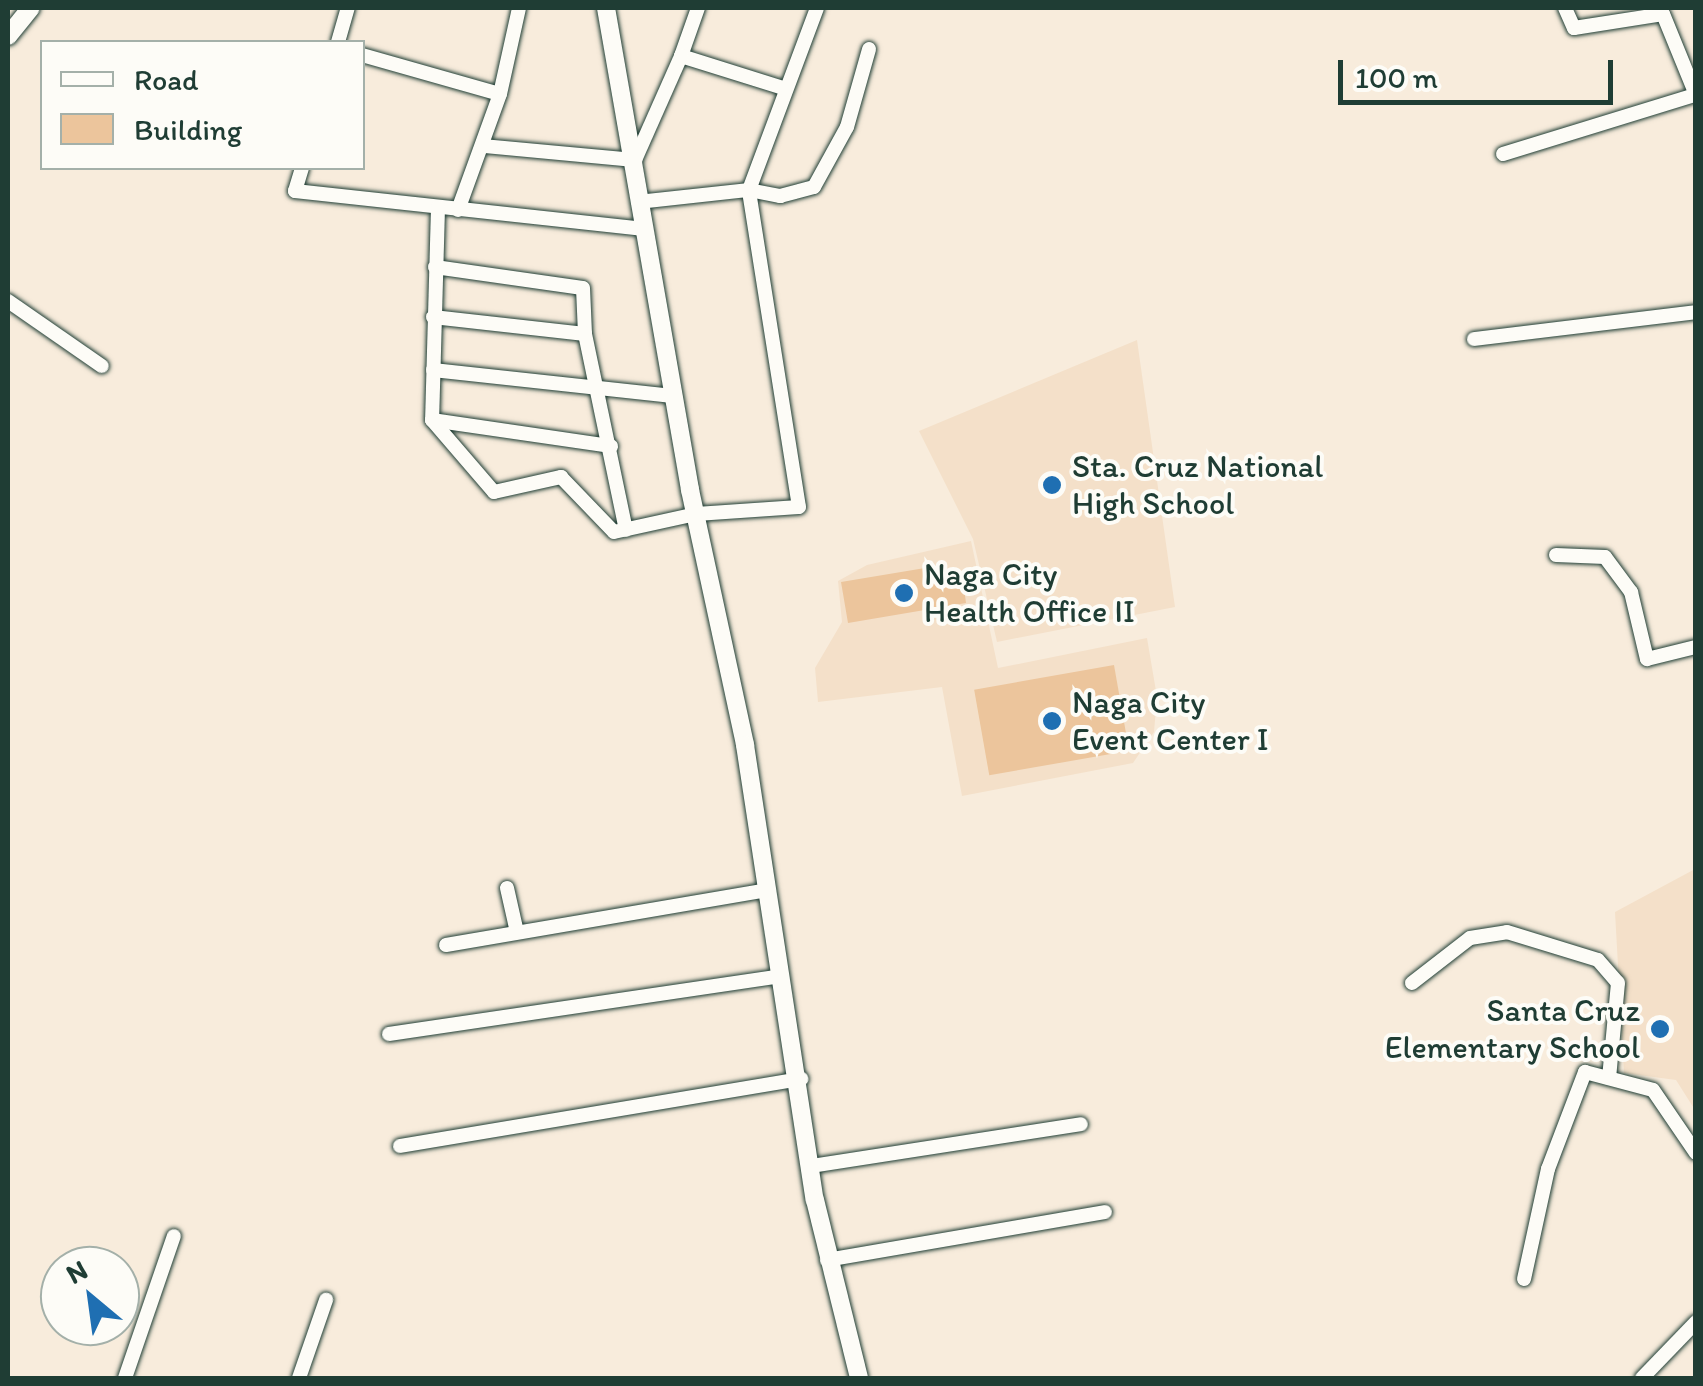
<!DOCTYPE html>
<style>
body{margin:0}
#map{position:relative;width:1703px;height:1386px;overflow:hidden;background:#f8ecdc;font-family:Itim,sans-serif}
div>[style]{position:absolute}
.built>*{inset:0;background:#f4e0c9}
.building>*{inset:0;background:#ecc59c;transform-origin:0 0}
.roads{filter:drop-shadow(0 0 2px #1f3d34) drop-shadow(0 0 2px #1f3d34)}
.minor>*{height:14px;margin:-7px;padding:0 7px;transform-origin:7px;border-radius:7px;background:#fdfcf7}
.tertiary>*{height:18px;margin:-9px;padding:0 9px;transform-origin:9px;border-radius:9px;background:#fdfcf7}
.dots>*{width:28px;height:28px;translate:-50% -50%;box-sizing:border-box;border:5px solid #fdfcf7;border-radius:50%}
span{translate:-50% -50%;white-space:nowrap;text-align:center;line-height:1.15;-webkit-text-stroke:8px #fdfcf7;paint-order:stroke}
.poi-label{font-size:32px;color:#1f3d34}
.left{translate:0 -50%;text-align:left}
.right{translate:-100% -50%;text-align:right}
.frame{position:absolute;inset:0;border:10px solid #1f3d34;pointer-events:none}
.legend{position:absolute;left:40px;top:40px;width:325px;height:130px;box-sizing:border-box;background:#fdfcf7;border:2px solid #a4b0a9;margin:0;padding:12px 18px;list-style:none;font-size:30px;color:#1f3d34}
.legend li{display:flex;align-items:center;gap:20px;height:50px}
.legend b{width:50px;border:2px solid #a4b0a9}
.north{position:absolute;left:40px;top:1246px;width:100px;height:100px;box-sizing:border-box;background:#fdfcf7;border:2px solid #a4b0a9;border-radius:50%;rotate:331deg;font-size:28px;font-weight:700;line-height:40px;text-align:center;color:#1f3d34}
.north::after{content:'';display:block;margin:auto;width:35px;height:45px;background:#1f6fb2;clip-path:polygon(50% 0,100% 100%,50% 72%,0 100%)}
.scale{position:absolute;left:1338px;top:60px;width:275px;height:45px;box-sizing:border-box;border:5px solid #1f3d34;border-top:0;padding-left:12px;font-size:30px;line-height:35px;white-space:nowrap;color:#1f3d34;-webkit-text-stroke:8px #fdfcf7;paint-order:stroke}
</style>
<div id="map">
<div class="built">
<div style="clip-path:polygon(1137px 340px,1175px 607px,997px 642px,973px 539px,919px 431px)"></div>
<div style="clip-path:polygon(971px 541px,998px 668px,1147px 638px,1157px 697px,1154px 732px,1133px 763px,962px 796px,942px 687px,818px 702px,815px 668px,842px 622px,838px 581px,867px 565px)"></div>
<div style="clip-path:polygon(1695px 869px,1695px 1110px,1676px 1080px,1624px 1073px,1615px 912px)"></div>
</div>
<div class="building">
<div style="clip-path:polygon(943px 565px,946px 582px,963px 580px,966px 603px,848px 623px,841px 582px)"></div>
<div style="left:1114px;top:665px;width:87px;height:142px;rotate:80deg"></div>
</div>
<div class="roads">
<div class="minor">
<div style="left:698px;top:8px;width:51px;rotate:109.5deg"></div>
<div style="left:681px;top:56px;width:110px;rotate:17.4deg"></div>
<div style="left:1565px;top:8px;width:22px;rotate:66deg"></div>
<div style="left:1574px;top:28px;width:90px;rotate:-8.9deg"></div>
<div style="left:1663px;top:14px;width:87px;rotate:67.8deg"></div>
<div style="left:338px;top:42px;width:35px;rotate:-74deg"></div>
<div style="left:362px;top:55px;width:143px;rotate:15.8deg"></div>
<div style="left:484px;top:146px;width:152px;rotate:5.3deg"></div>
<div style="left:635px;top:160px;width:114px;rotate:-66.1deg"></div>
<div style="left:1503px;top:154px;width:201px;rotate:-17.1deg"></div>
<div style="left:302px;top:168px;width:24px;rotate:107deg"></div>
<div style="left:295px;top:191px;width:349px;rotate:6.2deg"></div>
<div style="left:638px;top:202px;width:112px;rotate:-6.2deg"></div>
<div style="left:749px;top:190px;width:32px;rotate:11deg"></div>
<div style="left:780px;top:196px;width:35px;rotate:-15deg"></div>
<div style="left:814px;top:187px;width:68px;rotate:-61.2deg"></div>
<div style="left:847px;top:127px;width:81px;rotate:-74.2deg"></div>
<div style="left:438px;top:208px;width:212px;rotate:91.6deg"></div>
<div style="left:432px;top:420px;width:95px;rotate:49.3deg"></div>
<div style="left:494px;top:492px;width:69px;rotate:-12.6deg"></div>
<div style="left:561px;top:477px;width:76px;rotate:46.1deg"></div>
<div style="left:614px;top:532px;width:84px;rotate:-12.4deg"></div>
<div style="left:696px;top:514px;width:103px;rotate:-3.9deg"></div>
<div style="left:799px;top:507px;width:321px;rotate:-99deg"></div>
<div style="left:749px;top:190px;width:194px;rotate:-69.5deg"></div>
<div style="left:458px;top:210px;width:123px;rotate:-70.1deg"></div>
<div style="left:500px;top:94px;width:88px;rotate:-77.5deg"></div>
<div style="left:435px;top:267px;width:149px;rotate:8.1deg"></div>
<div style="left:583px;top:288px;width:46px;rotate:87.5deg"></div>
<div style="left:585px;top:334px;width:200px;rotate:78.2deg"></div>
<div style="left:8px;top:301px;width:114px;rotate:34.7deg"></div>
<div style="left:433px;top:317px;width:153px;rotate:6.4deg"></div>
<div style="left:1474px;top:339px;width:224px;rotate:-6.9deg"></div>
<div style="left:433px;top:370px;width:241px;rotate:6.2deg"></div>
<div style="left:432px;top:420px;width:181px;rotate:8.3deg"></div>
<div style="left:1556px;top:555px;width:49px;rotate:2.3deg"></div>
<div style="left:1605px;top:557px;width:44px;rotate:53.4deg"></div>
<div style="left:1631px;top:592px;width:69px;rotate:76.6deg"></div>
<div style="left:1647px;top:659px;width:50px;rotate:-13.8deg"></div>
<div style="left:507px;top:888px;width:41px;rotate:77.3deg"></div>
<div style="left:446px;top:945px;width:327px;rotate:-9.7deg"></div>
<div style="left:1412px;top:983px;width:73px;rotate:-37.8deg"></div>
<div style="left:1470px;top:938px;width:37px;rotate:-9deg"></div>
<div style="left:1507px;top:932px;width:95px;rotate:17.1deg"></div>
<div style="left:1598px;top:960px;width:30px;rotate:49deg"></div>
<div style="left:1618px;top:983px;width:95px;rotate:95.4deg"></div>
<div style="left:389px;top:1034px;width:396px;rotate:-8.4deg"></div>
<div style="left:400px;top:1146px;width:407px;rotate:-9.5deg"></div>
<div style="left:811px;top:1166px;width:273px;rotate:-8.8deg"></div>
<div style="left:827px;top:1260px;width:282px;rotate:-9.8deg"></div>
<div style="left:1524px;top:1279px;width:113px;rotate:-77.7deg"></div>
<div style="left:1548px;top:1169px;width:104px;rotate:-69.1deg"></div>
<div style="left:1585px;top:1072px;width:70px;rotate:14.8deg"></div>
<div style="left:1653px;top:1090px;width:76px;rotate:55.7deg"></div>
<div style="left:125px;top:1378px;width:150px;rotate:-71deg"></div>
<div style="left:299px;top:1378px;width:83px;rotate:-70.9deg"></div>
<div style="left:1642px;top:1378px;width:78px;rotate:-46deg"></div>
</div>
<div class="tertiary">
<div style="left:606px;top:8px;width:489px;rotate:80.1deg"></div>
<div style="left:690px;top:490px;width:261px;rotate:77.8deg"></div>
<div style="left:745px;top:745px;width:460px;rotate:81.3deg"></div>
<div style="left:815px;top:1200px;width:183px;rotate:76.1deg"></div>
<div style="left:8px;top:36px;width:36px;rotate:-51deg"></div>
</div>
</div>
<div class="dots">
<div style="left:1052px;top:485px;background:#1f6fb2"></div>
<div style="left:904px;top:593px;background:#1f6fb2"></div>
<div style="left:1052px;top:721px;background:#1f6fb2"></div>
<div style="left:1660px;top:1029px;background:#1f6fb2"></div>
</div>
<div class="poi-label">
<span class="left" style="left:1072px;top:485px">Sta. Cruz National<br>High School</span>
<span class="left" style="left:924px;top:593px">Naga City<br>Health Office II</span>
<span class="left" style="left:1072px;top:721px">Naga City<br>Event Center I</span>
<span class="right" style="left:1640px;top:1029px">Santa Cruz<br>Elementary School</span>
</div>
<div class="frame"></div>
<ul class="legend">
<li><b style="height:12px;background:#fdfcf7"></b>Road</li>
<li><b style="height:28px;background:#ecc59c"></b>Building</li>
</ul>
<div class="north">N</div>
<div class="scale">100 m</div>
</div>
